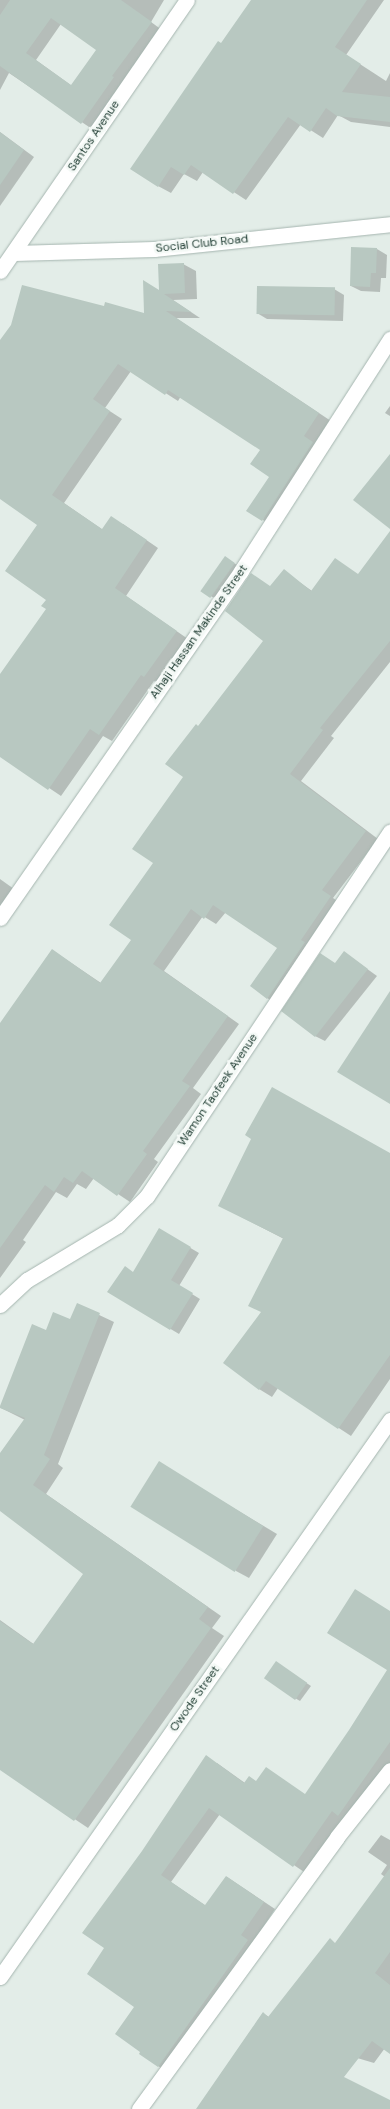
<!DOCTYPE html>
<style>
body{margin:0}
#map{position:relative;width:390px;height:2109px;overflow:hidden;background:#e3ede8;font-family:"DM Sans",sans-serif}
div>[style]{position:absolute}
.shadow>*{inset:0;background:#0003;transform-origin:0 0}
.building>*{inset:0;background:#b8c8c1;transform-origin:0 0}
.roads{filter:drop-shadow(0 0 1px #a5b5af) drop-shadow(0 0 1px #a5b5af)}
.minor>*{height:15px;margin:-7.5px;padding:0 7.5px;transform-origin:7.5px;border-radius:7.5px;background:#fff}
span{translate:-50% -50%;white-space:nowrap;text-align:center;line-height:1.15;-webkit-text-stroke:5px #f4f9f6;paint-order:stroke}
.street-label{font-size:12px;color:#223f35}
</style>
<div id="map">
<div class="shadow">
<div style="clip-path:polygon(evenodd,0 0,164px 0,151px 22px,162px 30px,92px 129px,9px 73px,0 90px,0 0,61px 24px,98px 50px,72px 86px,36px 60px,61px 24px)"></div>
<div style="clip-path:polygon(252px 0,384px 0,346px 55px,386px 81px,390px 73px,390px 127px,351px 122px,338px 115px,323px 138px,301px 124px,246px 200px,203px 172px,197px 181px,184px 174px,171px 193px,158px 186px,222px 45px)"></div>
<div style="clip-path:polygon(0 132px,34px 157px,0 206px)"></div>
<div style="clip-path:polygon(377px 249px,387px 255px,386px 278px,381px 278px,380px 292px,361px 291px,351px 286px)"></div>
<div style="clip-path:polygon(183px 264px,196px 271px,197px 299px,173px 300px,200px 318px,176px 318px,331px 421px,275px 527px,263px 520px,271px 476px,262px 450px,181px 396px,178px 401px,131px 371px,105px 408px,122px 419px,64px 503px,103px 530px,123px 524px,158px 548px,126px 596px,188px 639px,157px 684px,154px 681px,112px 741px,103px 736px,61px 796px,0 755px,0 676px,48px 609px,39px 524px,0 488px,0 343px,105px 308px,145px 314px,160px 292px)"></div>
<div style="clip-path:polygon(334px 289px,344px 295px,343px 321px,267px 319px,257px 313px)"></div>
<div style="clip-path:polygon(390px 406px,390px 416px,385px 413px)"></div>
<div style="clip-path:polygon(390px 533px,390px 662px,331px 736px,334px 738px,301px 781px,378px 839px,333px 898px,342px 904px,279px 1005px,267px 998px,279px 947px,226px 912px,216px 924px,203px 916px,164px 971px,239px 1024px,193px 1088px,201px 1094px,154px 1159px,158px 1162px,130px 1202px,94px 1178px,86px 1189px,77px 1184px,67px 1198px,56px 1192px,23px 1240px,26px 1242px,0 1278px,0 1025px,52px 950px,101px 983px,132px 940px,199px 727px,265px 641px,271px 587px,284px 571px,312px 591px,359px 575px)"></div>
<div style="left:225px;top:558px;width:22px;height:40px;rotate:30deg"></div>
<div style="clip-path:polygon(0 879px,14px 889px,0 909px)"></div>
<div style="clip-path:polygon(345px 953px,377px 976px,325px 1041px,315px 1036px,336px 964px)"></div>
<div style="clip-path:polygon(390px 1155px,390px 1379px,351px 1436px,278px 1388px,272px 1397px,259px 1389px,263px 1313px,284px 1239px,220px 1206px)"></div>
<div style="clip-path:polygon(160px 1230px,199px 1253px,179px 1286px,200px 1299px,179px 1334px,109px 1292px,134px 1273px)"></div>
<div style="clip-path:polygon(78px 1305px,114px 1322px,58px 1464px,63px 1468px,46px 1494px,221px 1616px,212px 1628px,224px 1636px,88px 1828px,0 1769px,0 1620px,35px 1645px,85px 1574px,0 1510px,0 1454px,25px 1420px,1px 1408px,47px 1331px,71px 1321px)"></div>
<div style="clip-path:polygon(172px 1471px,277px 1534px,249px 1578px,236px 1571px)"></div>
<div style="clip-path:polygon(390px 1612px,390px 1765px,304px 1872px,220px 1814px,171px 1882px,206px 1906px,227px 1877px,275px 1909px,169px 2073px,158px 2066px,136px 2006px,106px 1948px,217px 1763px,245px 1783px,257px 1782px,306px 1795px,351px 1731px,388px 1670px)"></div>
<div style="clip-path:polygon(281px 1666px,311px 1686px,300px 1701px,295px 1698px)"></div>
<div style="clip-path:polygon(381px 1835px,390px 1840px,390px 2052px,385px 2048px,374px 2063px,310px 2044px,304px 2058px,390px 2102px,390px 2109px,197px 2109px,263px 2013px,269px 2017px,336px 1944px,385px 1877px,381px 1874px,387px 1865px,368px 1852px)"></div>
</div>
<div class="building">
<div style="clip-path:polygon(evenodd,10px 0,121px 0,152px 22px,112px 76px,114px 77px,81px 124px,0 66px,0 15px,10px 0,51px 18px,96px 50px,71px 85px,26px 53px,51px 18px)"></div>
<div style="clip-path:polygon(251px 0,367px 0,335px 47px,361px 64px,342px 92px,390px 97px,390px 122px,337px 116px,326px 108px,310px 132px,288px 117px,233px 194px,191px 165px,184px 175px,171px 167px,158px 187px,130px 169px,218px 41px,221px 43px)"></div>
<div style="clip-path:polygon(0 132px,24px 150px,0 185px)"></div>
<div style="clip-path:polygon(351px 247px,377px 248px,376px 273px,371px 273px,370px 287px,350px 286px)"></div>
<div style="clip-path:polygon(184px 263px,185px 293px,164px 294px,191px 312px,166px 311px,319px 413px,304px 436px,313px 442px,262px 521px,246px 511px,269px 477px,250px 464px,260px 450px,168px 390px,165px 395px,118px 364px,93px 399px,110px 411px,52px 495px,102px 529px,111px 516px,147px 540px,115px 588px,177px 631px,144px 677px,141px 675px,99px 735px,90px 729px,48px 790px,0 757px,0 674px,46px 609px,41px 606px,46px 600px,5px 571px,37px 525px,0 499px,0 340px,11px 325px,22px 285px,104px 306px,105px 302px,144px 313px,143px 280px,159px 290px,158px 264px)"></div>
<div style="left:257px;top:286px;width:78px;height:28px;rotate:1deg"></div>
<div style="clip-path:polygon(390px 454px,390px 529px,353px 500px)"></div>
<div style="clip-path:polygon(390px 531px,390px 641px,320px 728px,323px 730px,290px 774px,366px 831px,322px 890px,331px 896px,301px 940px,305px 942px,267px 999px,250px 986px,277px 948px,213px 905px,204px 919px,191px 909px,153px 964px,228px 1016px,182px 1081px,190px 1086px,143px 1151px,147px 1154px,117px 1196px,82px 1171px,73px 1183px,64px 1177px,54px 1192px,45px 1185px,0 1248px,0 1023px,52px 949px,100px 983px,131px 940px,109px 925px,153px 863px,132px 849px,183px 777px,165px 764px,196px 724px,198px 726px,263px 641px,225px 611px,251px 573px,270px 586px,284px 569px,311px 591px,335px 558px,358px 574px)"></div>
<div style="left:225px;top:556px;width:12px;height:43px;rotate:35deg"></div>
<div style="clip-path:polygon(344px 951px,368px 969px,315px 1037px,281px 1011px,320px 953px,335px 963px)"></div>
<div style="clip-path:polygon(390px 991px,390px 1104px,337px 1072px)"></div>
<div style="clip-path:polygon(272px 1087px,390px 1153px,390px 1355px,338px 1429px,266px 1381px,259px 1390px,223px 1363px,261px 1312px,248px 1306px,283px 1238px,218px 1206px,251px 1139px,245px 1135px)"></div>
<div style="clip-path:polygon(159px 1228px,191px 1247px,171px 1280px,193px 1293px,170px 1330px,107px 1292px,125px 1266px,133px 1272px)"></div>
<div style="clip-path:polygon(77px 1303px,100px 1313px,44px 1455px,50px 1459px,33px 1485px,208px 1607px,199px 1619px,211px 1628px,74px 1821px,0 1770px,0 1621px,33px 1644px,83px 1574px,0 1511px,0 1453px,25px 1418px,0 1408px,0 1406px,32px 1324px,46px 1330px,53px 1312px,70px 1319px)"></div>
<div style="left:159px;top:1461px;width:123px;height:54px;rotate:32deg"></div>
<div style="clip-path:polygon(355px 1589px,390px 1611px,390px 1742px,338px 1816px,332px 1811px,293px 1867px,209px 1808px,161px 1875px,205px 1905px,226px 1876px,264px 1902px,241px 1935px,248px 1940px,158px 2067px,139px 2054px,140px 2052px,115px 2034px,134px 2007px,87px 1974px,104px 1948px,82px 1933px,142px 1851px,206px 1755px,244px 1783px,249px 1776px,256px 1781px,266px 1767px,305px 1794px,349px 1730px,387px 1670px,327px 1633px)"></div>
<div style="left:276px;top:1661px;width:38px;height:21px;rotate:35deg"></div>
<div style="clip-path:polygon(390px 1868px,390px 1952px,375px 1973px,390px 1985px,390px 2054px,372px 2041px,344px 2077px,390px 2100px,390px 2109px,196px 2109px,263px 2012px,268px 2017px,330px 1938px,335px 1943px)"></div>
</div>
<div class="roads">
<div class="minor">
<div style="left:14px;top:253px;width:140px;rotate:-1.6deg"></div>
<div style="left:154px;top:249px;width:237px;rotate:-6deg"></div>
<div style="left:0;top:271px;width:329px;rotate:-55.4deg"></div>
<div style="left:0;top:918px;width:422px;rotate:-55.2deg"></div>
<div style="left:241px;top:571px;width:276px;rotate:-57.3deg"></div>
<div style="left:0;top:1305px;width:37px;rotate:-43deg"></div>
<div style="left:27px;top:1280px;width:106px;rotate:-31.1deg"></div>
<div style="left:118px;top:1225px;width:41px;rotate:-45deg"></div>
<div style="left:147px;top:1196px;width:438px;rotate:-56.3deg"></div>
<div style="left:0;top:1977px;width:680px;rotate:-55deg"></div>
<div style="left:139px;top:2109px;width:336px;rotate:-53.9deg"></div>
<div style="left:337px;top:1837px;width:85px;rotate:-51.7deg"></div>
</div>
</div>
<div class="street-label">
<span style="left:94px;top:136px;rotate:-56deg">Santos Avenue</span>
<span style="left:202px;top:244px;rotate:-6deg">Social Club Road</span>
<span style="left:199px;top:632px;rotate:-55deg">Alhaji Hassan Makinde Street</span>
<span style="left:218px;top:1090px;rotate:-56deg">Wamon Taofeek Avenue</span>
<span style="left:195px;top:1699px;rotate:-55deg">Owode Street</span>
</div>
</div>
